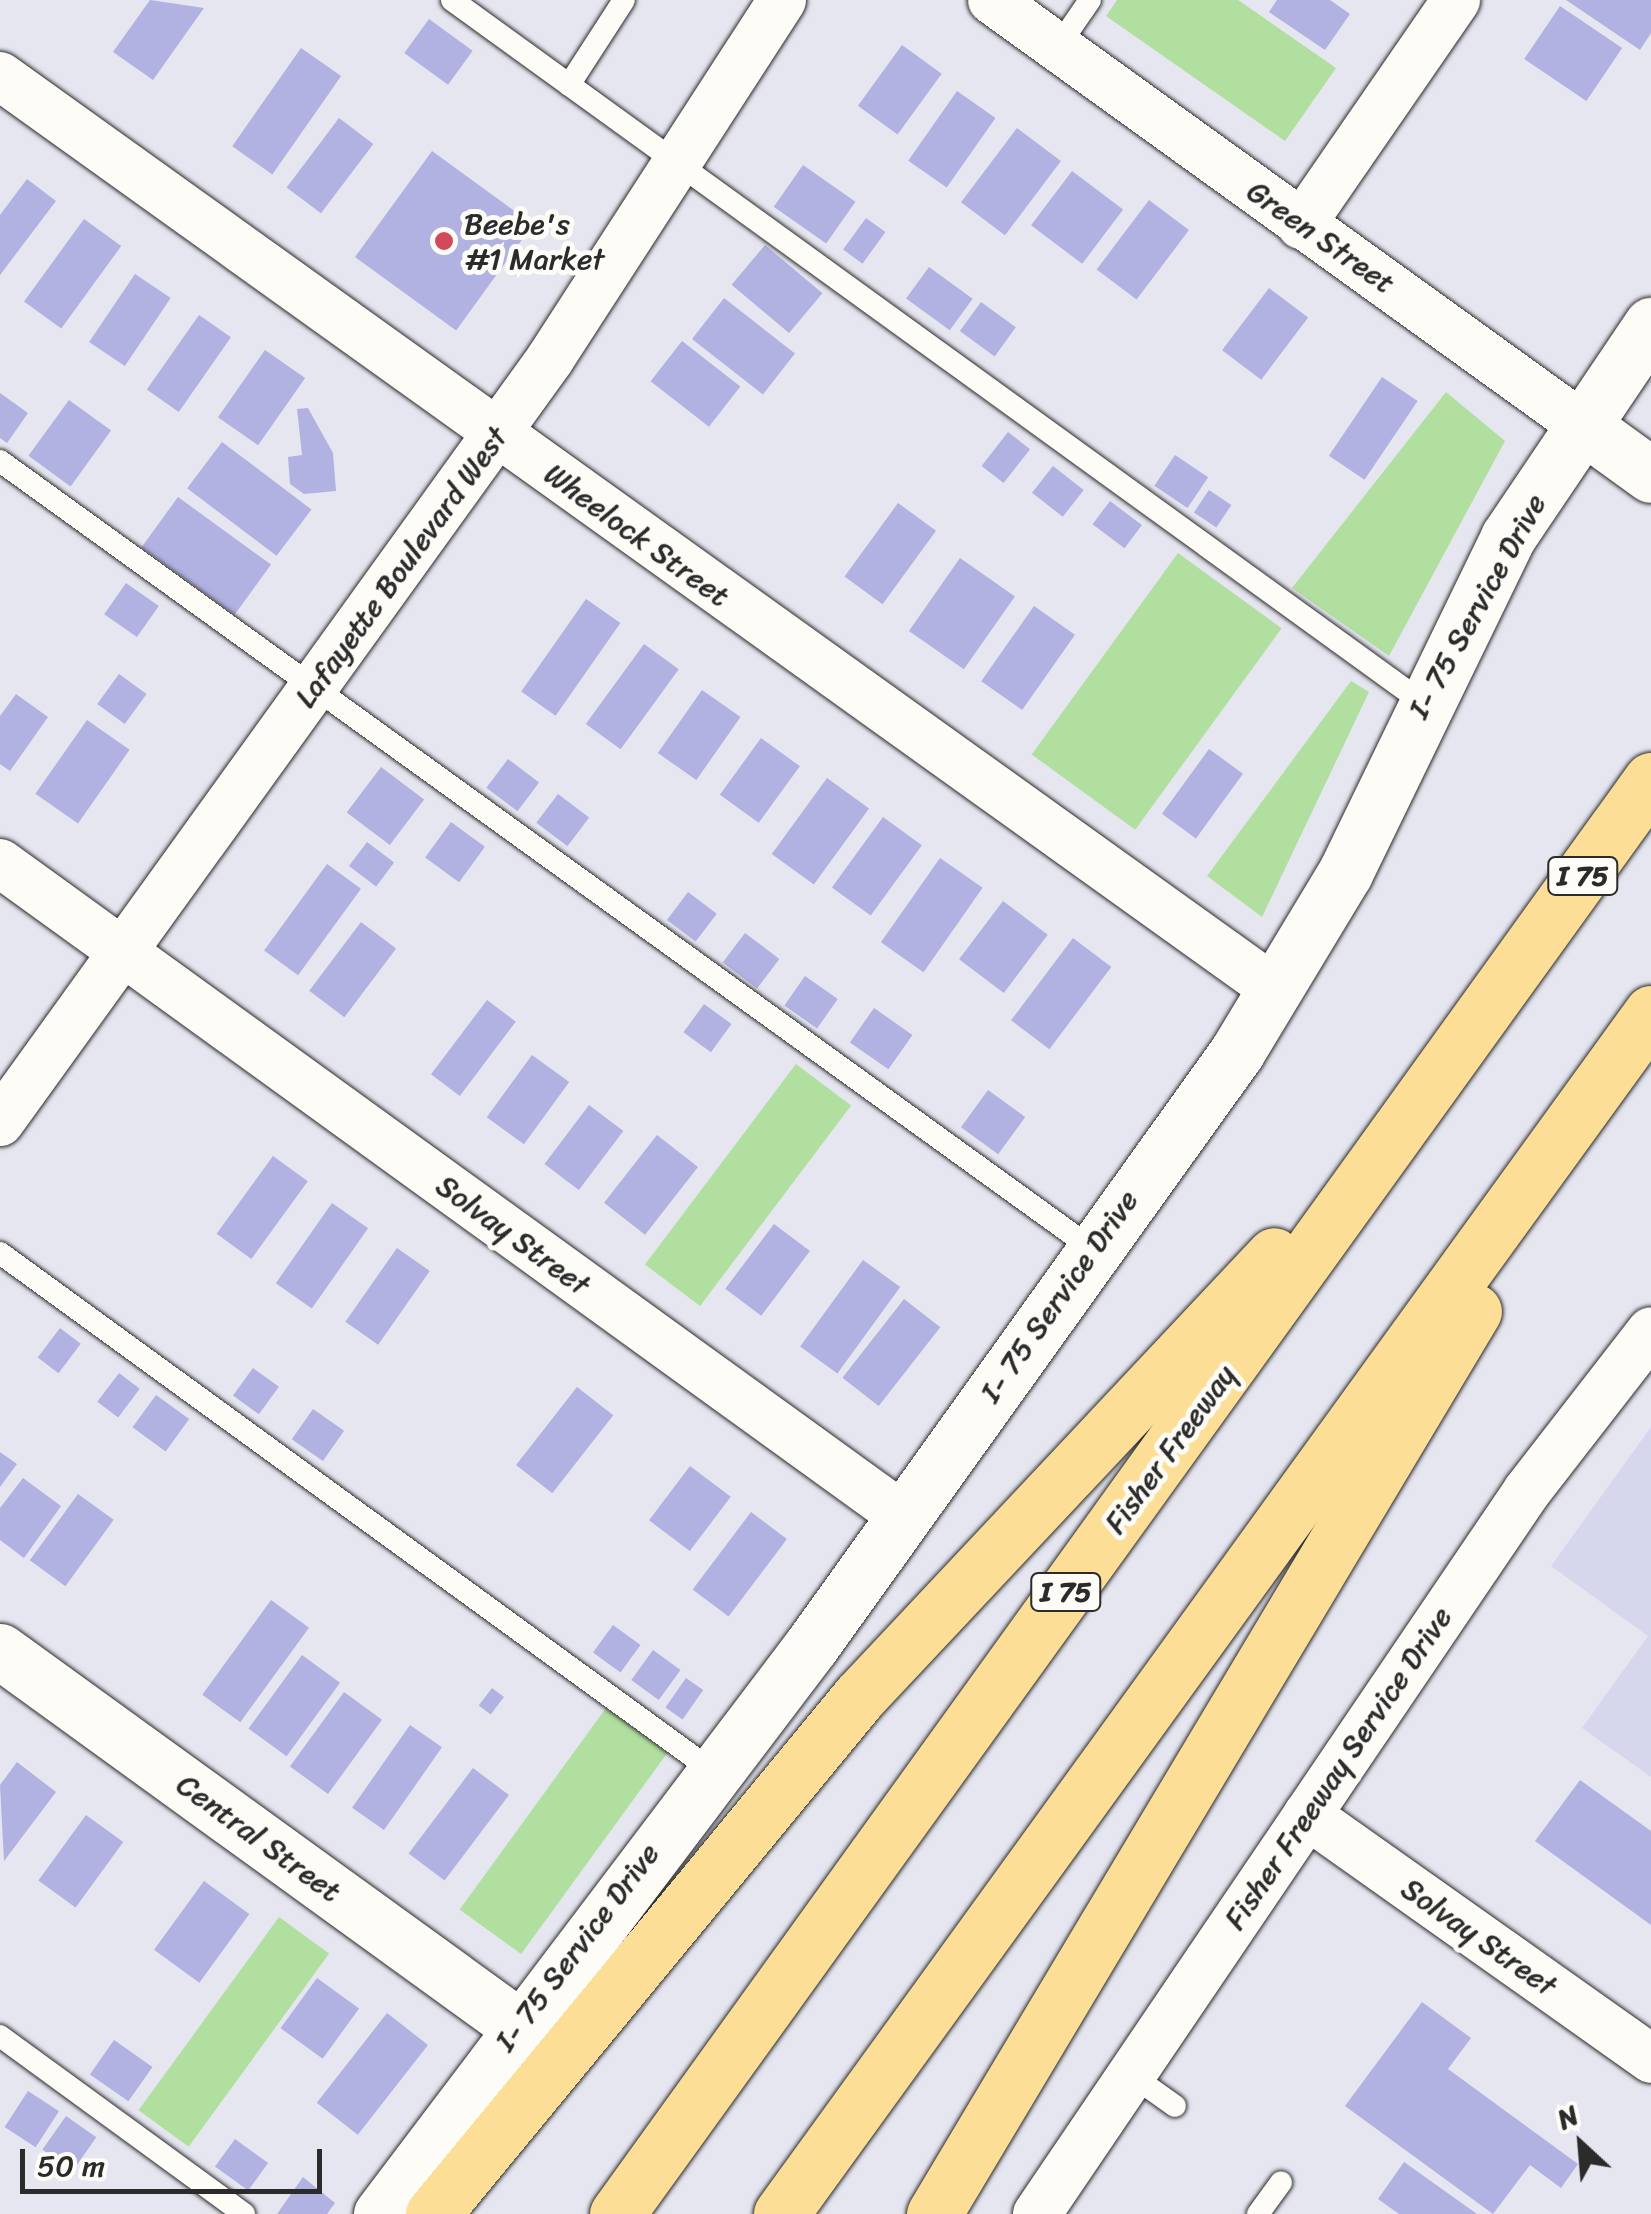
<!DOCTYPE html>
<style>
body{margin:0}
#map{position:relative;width:1651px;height:2214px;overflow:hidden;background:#e6e6f1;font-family:Sriracha,sans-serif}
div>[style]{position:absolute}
.built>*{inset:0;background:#d6d6ec}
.green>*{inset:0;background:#b0df9f;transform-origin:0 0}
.building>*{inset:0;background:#b1b1e2;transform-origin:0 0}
.roads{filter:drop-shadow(0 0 2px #2b2b2b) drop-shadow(0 0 2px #2b2b2b)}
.lane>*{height:22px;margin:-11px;padding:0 11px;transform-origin:11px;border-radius:11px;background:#fdfcf7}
.street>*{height:48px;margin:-24px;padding:0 24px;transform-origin:24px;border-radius:24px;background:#fdfcf7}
.secondary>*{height:55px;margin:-27.5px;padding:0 27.5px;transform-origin:27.5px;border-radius:27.5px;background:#fdfcf7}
.highway>*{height:55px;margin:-27.5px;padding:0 27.5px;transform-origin:27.5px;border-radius:27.5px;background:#fdde96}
.dots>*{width:28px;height:28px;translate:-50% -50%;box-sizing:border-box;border:5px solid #fdfcf7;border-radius:50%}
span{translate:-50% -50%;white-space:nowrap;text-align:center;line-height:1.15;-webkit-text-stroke:10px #fdfcf7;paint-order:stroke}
.shield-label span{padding:2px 8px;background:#fdfcf7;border:2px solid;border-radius:8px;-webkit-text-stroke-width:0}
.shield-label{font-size:28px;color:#2b2b2b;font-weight:700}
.poi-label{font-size:30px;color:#2b2b2b}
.left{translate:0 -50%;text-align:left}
.street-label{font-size:30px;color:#2b2b2b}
.north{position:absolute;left:1531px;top:2094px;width:100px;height:100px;-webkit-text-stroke:8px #fdfcf7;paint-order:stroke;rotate:334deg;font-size:28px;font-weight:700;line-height:40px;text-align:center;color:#2b2b2b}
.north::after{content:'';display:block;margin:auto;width:35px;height:45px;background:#2b2b2b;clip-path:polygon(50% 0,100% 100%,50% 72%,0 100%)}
.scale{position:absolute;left:20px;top:2149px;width:302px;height:45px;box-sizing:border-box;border:5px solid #2b2b2b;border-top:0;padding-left:12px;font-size:30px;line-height:35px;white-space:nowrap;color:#2b2b2b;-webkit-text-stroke:8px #fdfcf7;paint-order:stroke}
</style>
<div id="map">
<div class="built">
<div style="clip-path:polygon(1651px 1427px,1651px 1777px,1582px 1728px,1648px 1636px,1551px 1566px)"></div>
</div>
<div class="green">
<div style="clip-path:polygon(1117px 0,1238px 0,1336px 68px,1285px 141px,1106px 16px)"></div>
<div style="clip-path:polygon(1446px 392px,1505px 441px,1389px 656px,1292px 588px)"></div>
<div style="left:1178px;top:553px;width:128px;height:249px;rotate:36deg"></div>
<div style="clip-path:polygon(1351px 681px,1369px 692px,1262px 917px,1207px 876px)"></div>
<div style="left:796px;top:1064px;width:69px;height:251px;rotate:37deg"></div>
<div style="left:606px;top:1708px;width:76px;height:249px;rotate:36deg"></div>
<div style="left:279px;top:1917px;width:62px;height:239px;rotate:36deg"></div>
</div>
<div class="building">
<div style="clip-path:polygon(150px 0,204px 8px,153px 80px,113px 52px)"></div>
<div style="clip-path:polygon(1277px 0,1330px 0,1350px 14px,1325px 50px,1269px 12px)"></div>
<div style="clip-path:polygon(1566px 0,1651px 0,1651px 33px,1640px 50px)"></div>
<div style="left:1560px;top:6px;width:75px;height:64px;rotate:34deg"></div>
<div style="left:429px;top:19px;width:54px;height:42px;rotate:36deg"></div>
<div style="left:902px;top:45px;width:49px;height:75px;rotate:36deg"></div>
<div style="left:301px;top:48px;width:49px;height:120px;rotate:35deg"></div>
<div style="left:957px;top:91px;width:47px;height:85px;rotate:35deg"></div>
<div style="left:339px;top:118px;width:43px;height:87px;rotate:37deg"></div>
<div style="left:1017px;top:128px;width:55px;height:93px;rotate:37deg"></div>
<div style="left:432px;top:151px;width:125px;height:131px;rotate:36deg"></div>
<div style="left:803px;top:165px;width:64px;height:51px;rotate:35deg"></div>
<div style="left:1072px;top:171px;width:64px;height:68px;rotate:37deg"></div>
<div style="clip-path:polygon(27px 179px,56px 201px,0 275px,0 215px)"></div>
<div style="left:1149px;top:200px;width:50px;height:87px;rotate:37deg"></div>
<div style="left:866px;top:218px;width:24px;height:39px;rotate:36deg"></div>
<div style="left:84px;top:219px;width:46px;height:102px;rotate:36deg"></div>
<div style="left:765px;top:245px;width:75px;height:52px;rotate:40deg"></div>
<div style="left:929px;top:267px;width:54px;height:39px;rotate:36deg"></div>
<div style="left:135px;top:274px;width:43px;height:82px;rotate:34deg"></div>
<div style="left:1269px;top:288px;width:49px;height:78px;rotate:37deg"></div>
<div style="left:724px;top:298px;width:90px;height:52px;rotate:38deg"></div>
<div style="left:981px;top:302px;width:43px;height:36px;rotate:36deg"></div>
<div style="left:199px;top:315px;width:39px;height:91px;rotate:35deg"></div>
<div style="left:682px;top:341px;width:74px;height:51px;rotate:38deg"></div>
<div style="left:265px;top:350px;width:49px;height:82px;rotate:35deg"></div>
<div style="left:1382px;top:377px;width:43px;height:95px;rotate:34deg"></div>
<div style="clip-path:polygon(0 393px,28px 413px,7px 443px,0 438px)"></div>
<div style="left:69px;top:400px;width:52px;height:69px;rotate:36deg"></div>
<div style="clip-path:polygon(308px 408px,333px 453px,336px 491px,304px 494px,290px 484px,288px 457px,302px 455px,297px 409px)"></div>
<div style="left:1008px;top:432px;width:28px;height:43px;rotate:38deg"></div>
<div style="left:222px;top:442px;width:112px;height:58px;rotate:37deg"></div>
<div style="left:1175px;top:455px;width:40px;height:37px;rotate:34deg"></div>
<div style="left:1053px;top:466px;width:39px;height:34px;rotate:38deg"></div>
<div style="left:1209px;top:490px;width:27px;height:27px;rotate:34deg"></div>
<div style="left:178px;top:497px;width:115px;height:62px;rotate:36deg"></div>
<div style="left:1110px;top:501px;width:40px;height:29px;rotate:37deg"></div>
<div style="left:898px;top:503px;width:47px;height:91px;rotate:36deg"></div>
<div style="left:960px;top:558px;width:67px;height:89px;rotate:35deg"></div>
<div style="left:126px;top:583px;width:40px;height:38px;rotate:35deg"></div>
<div style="left:586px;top:599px;width:42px;height:113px;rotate:35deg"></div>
<div style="left:1034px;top:606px;width:50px;height:92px;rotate:35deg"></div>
<div style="left:644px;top:644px;width:43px;height:99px;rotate:36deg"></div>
<div style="left:119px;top:674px;width:34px;height:37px;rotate:36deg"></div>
<div style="left:702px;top:690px;width:47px;height:77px;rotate:35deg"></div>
<div style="clip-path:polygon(16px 694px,48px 717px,10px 771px,0 764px,0 716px)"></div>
<div style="left:87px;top:720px;width:52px;height:90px;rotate:35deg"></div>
<div style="left:761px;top:738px;width:48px;height:70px;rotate:36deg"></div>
<div style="left:1209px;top:749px;width:42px;height:80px;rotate:36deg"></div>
<div style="left:508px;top:759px;width:39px;height:36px;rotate:37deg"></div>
<div style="left:381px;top:767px;width:54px;height:57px;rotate:37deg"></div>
<div style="left:827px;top:778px;width:52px;height:94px;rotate:36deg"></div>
<div style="left:558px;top:794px;width:39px;height:36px;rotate:37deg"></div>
<div style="left:883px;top:817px;width:48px;height:87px;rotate:36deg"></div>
<div style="left:451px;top:822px;width:42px;height:44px;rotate:36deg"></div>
<div style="left:367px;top:842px;width:34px;height:30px;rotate:37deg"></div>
<div style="left:940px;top:858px;width:52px;height:103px;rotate:35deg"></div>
<div style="left:327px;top:864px;width:42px;height:107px;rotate:36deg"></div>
<div style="left:688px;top:892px;width:36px;height:35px;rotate:37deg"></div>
<div style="left:1003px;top:901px;width:56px;height:73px;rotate:37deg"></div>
<div style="left:361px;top:922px;width:44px;height:86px;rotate:37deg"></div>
<div style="left:745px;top:933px;width:43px;height:37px;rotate:37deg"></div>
<div style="left:1073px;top:938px;width:48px;height:103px;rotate:37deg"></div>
<div style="left:805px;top:976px;width:40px;height:36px;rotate:35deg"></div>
<div style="left:487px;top:1000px;width:36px;height:93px;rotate:37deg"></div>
<div style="left:704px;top:1004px;width:34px;height:35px;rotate:36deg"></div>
<div style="left:874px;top:1008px;width:47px;height:42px;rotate:35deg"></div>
<div style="left:532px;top:1055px;width:46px;height:77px;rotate:36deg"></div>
<div style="left:988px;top:1090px;width:46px;height:46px;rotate:36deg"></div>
<div style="left:589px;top:1105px;width:43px;height:74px;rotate:37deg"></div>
<div style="left:657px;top:1135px;width:52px;height:86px;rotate:38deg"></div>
<div style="left:273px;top:1156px;width:43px;height:96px;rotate:36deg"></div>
<div style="left:332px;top:1203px;width:44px;height:98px;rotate:35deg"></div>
<div style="left:774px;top:1224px;width:45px;height:81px;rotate:37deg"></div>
<div style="left:397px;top:1248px;width:40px;height:90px;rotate:35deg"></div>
<div style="left:863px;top:1260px;width:46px;height:107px;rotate:36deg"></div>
<div style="left:904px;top:1299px;width:46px;height:100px;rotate:38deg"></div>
<div style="left:60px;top:1328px;width:26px;height:37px;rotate:37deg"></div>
<div style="left:253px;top:1368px;width:32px;height:34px;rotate:36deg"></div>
<div style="left:119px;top:1373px;width:26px;height:36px;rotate:37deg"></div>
<div style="left:577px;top:1387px;width:46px;height:99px;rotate:38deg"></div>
<div style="left:156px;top:1395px;width:41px;height:40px;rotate:36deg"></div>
<div style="left:313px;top:1409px;width:38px;height:37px;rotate:35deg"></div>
<div style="clip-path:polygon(0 1452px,17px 1464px,0 1487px)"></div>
<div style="left:690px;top:1466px;width:51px;height:68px;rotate:37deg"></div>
<div style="clip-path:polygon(23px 1478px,61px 1506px,24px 1558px,0 1540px,0 1508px)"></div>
<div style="left:78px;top:1494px;width:44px;height:82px;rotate:36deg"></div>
<div style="left:751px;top:1512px;width:45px;height:97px;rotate:37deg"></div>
<div style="left:271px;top:1600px;width:47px;height:117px;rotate:36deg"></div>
<div style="left:613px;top:1625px;width:34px;height:34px;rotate:36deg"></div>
<div style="left:653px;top:1650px;width:34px;height:37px;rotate:36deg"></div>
<div style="left:302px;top:1655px;width:47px;height:91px;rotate:36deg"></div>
<div style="left:686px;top:1678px;width:21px;height:36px;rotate:35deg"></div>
<div style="left:492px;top:1688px;width:15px;height:22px;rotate:37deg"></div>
<div style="left:344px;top:1692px;width:47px;height:92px;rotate:36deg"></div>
<div style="left:410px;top:1725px;width:39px;height:101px;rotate:35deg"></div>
<div style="clip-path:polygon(17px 1762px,56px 1792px,4px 1861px,0 1785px)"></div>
<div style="left:473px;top:1768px;width:45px;height:107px;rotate:37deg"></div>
<div style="clip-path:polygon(1580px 1780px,1651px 1831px,1651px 1925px,1535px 1841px)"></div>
<div style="left:86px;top:1815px;width:46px;height:81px;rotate:36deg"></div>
<div style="left:204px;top:1881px;width:56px;height:85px;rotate:36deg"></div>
<div style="left:317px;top:1978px;width:52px;height:62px;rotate:36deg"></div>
<div style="clip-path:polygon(1422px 2002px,1471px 2038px,1448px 2069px,1578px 2164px,1561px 2188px,1530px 2165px,1493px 2214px,1345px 2106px)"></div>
<div style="left:387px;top:2013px;width:52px;height:114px;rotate:38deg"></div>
<div style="left:114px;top:2040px;width:47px;height:42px;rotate:35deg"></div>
<div style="left:28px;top:2091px;width:37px;height:43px;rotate:33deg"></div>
<div style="left:66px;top:2116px;width:37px;height:41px;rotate:35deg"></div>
<div style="left:235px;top:2139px;width:41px;height:34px;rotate:36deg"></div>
<div style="clip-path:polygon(1404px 2162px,1477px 2214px,1399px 2214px,1378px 2199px)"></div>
<div style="clip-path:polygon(303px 2177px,335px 2203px,327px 2214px,277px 2214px)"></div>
</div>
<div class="roads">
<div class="lane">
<div style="left:452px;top:0;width:1197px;rotate:35.89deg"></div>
<div style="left:1057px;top:48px;width:58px;rotate:-55.5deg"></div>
<div style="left:569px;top:85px;width:101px;rotate:-57.1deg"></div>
<div style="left:0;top:461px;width:1344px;rotate:35.8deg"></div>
<div style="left:0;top:1253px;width:878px;rotate:36.01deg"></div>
<div style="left:0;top:2036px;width:302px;rotate:36.1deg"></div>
<div style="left:1130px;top:2074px;width:55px;rotate:35.4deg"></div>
<div style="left:1258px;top:2214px;width:39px;rotate:-54deg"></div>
</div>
<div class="street">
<div style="left:992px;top:0;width:732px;rotate:35.77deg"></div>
<div style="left:0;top:76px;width:1571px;rotate:35.62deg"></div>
<div style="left:1301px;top:225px;width:273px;rotate:-55.4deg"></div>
<div style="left:0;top:863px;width:1116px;rotate:35.88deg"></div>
<div style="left:0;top:1122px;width:941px;rotate:-54.21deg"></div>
<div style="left:550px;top:359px;width:427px;rotate:-57.1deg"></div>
<div style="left:1307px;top:1815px;width:422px;rotate:35.3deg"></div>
<div style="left:1037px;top:2214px;width:873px;rotate:-55.87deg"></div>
<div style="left:1527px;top:1491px;width:202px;rotate:-52.2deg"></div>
</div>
<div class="secondary">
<div style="left:1586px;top:428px;width:80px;rotate:35.9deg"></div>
<div style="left:0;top:1651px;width:639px;rotate:35.9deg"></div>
<div style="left:381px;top:2214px;width:714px;rotate:-52.86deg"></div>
<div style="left:812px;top:1645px;width:730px;rotate:-54.37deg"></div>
<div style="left:1237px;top:1052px;width:209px;rotate:-58.9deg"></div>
<div style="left:1345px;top:873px;width:373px;rotate:-64.1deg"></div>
<div style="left:1508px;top:537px;width:256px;rotate:-56deg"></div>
</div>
<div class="highway">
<div style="left:433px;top:2214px;width:670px;rotate:-50.51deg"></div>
<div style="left:859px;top:1697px;width:606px;rotate:-46.8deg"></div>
<div style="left:617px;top:2214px;width:1768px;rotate:-54.21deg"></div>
<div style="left:781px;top:2214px;width:1483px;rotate:-54.08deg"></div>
<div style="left:934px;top:2214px;width:1052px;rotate:-59.12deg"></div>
</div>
</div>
<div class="dots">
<div style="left:444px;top:241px;background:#d1495b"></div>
</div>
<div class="shield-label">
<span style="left:1583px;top:876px">I 75</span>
<span style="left:1066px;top:1592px">I 75</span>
</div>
<div class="poi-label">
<span class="left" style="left:464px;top:241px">Beebe's<br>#1 Market</span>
</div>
<div class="street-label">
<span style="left:1321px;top:237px;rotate:35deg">Green Street</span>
<span style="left:637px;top:535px;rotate:36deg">Wheelock Street</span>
<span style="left:401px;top:567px;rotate:-54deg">Lafayette Boulevard West</span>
<span style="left:1477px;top:606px;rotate:-61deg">I- 75 Service Drive</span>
<span style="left:513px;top:1235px;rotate:36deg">Solvay Street</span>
<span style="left:1059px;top:1296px;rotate:-55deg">I- 75 Service Drive</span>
<span style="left:1170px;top:1449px;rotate:-54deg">Fisher Freeway</span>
<span style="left:1338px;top:1768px;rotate:-56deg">Fisher Freeway Service Drive</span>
<span style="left:259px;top:1838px;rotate:36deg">Central Street</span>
<span style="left:1479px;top:1937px;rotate:35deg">Solvay Street</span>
<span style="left:577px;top:1947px;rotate:-53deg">I- 75 Service Drive</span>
</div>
<div class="north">N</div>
<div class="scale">50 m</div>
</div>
